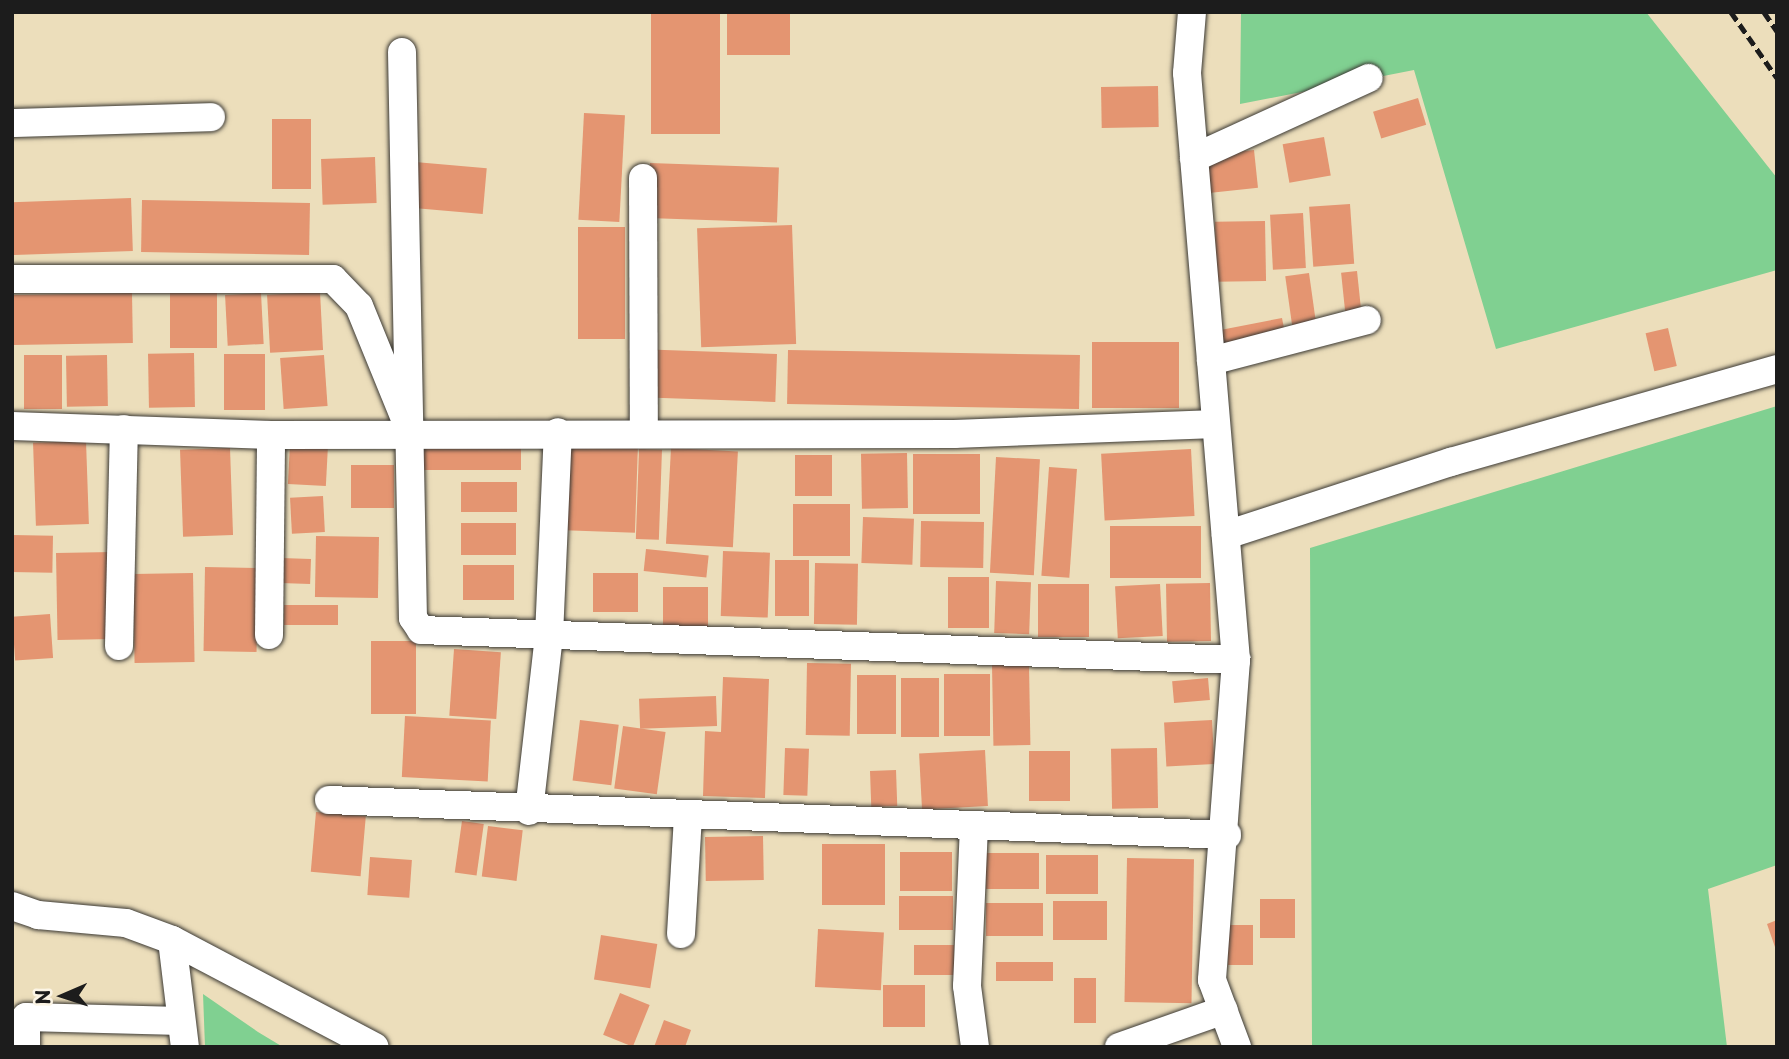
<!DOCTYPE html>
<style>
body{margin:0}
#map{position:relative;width:1789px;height:1059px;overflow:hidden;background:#ecdebb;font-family:"Playpen Sans",sans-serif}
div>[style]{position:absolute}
.green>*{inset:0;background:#80d091}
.building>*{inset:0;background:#e49571;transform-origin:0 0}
.roads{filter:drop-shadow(0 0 2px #3b3934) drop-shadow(0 0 2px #3b3934)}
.street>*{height:28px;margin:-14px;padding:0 14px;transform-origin:14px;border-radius:14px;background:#fff}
.rail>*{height:5px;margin-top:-2.5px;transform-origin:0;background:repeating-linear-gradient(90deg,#1c1c1c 0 10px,transparent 0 15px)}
span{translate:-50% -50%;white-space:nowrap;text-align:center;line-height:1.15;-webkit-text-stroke:5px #fcf5e5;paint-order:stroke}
.frame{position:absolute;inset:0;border:14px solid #1c1c1c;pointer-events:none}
.north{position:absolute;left:28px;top:961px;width:70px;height:70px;-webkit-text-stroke:5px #fcf5e5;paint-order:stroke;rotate:267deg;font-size:19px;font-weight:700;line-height:28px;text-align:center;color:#1c1c1c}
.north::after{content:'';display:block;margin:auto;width:24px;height:32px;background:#1c1c1c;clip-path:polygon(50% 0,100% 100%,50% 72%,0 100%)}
</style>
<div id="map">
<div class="green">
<div style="clip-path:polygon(1241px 12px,1646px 12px,1777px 178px,1777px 270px,1496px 349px,1414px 70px,1240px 104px)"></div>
<div style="clip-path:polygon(1777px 406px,1777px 865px,1708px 889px,1727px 1047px,1312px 1047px,1310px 548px)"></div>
<div style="clip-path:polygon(203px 994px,258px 1032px,283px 1047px,205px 1047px)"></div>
</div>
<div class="building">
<div style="left:651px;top:12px;width:69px;height:122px"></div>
<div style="left:727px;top:12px;width:63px;height:43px"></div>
<div style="left:1158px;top:86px;width:41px;height:57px;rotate:89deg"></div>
<div style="left:1418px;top:98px;width:28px;height:47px;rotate:73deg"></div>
<div style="left:584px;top:113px;width:41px;height:107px;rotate:3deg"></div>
<div style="left:272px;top:119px;width:39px;height:70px"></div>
<div style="left:1324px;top:137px;width:39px;height:42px;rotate:80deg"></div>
<div style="left:1254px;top:150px;width:38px;height:47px;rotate:84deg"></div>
<div style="left:375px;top:157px;width:46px;height:54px;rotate:88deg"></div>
<div style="left:415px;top:162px;width:72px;height:46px;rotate:5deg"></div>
<div style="left:650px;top:163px;width:129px;height:55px;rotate:2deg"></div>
<div style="left:131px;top:198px;width:53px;height:119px;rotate:88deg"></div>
<div style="left:142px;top:200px;width:168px;height:52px;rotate:1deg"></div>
<div style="left:1350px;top:204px;width:60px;height:41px;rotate:86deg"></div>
<div style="left:1303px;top:213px;width:55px;height:33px;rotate:87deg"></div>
<div style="left:1265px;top:221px;width:60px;height:50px;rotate:89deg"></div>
<div style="left:792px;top:225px;width:119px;height:95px;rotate:88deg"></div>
<div style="left:578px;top:227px;width:47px;height:112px"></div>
<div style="left:1357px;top:271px;width:40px;height:16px;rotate:84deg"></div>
<div style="left:1309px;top:273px;width:58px;height:24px;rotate:82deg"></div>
<div style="left:170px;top:286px;width:47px;height:62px"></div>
<div style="left:320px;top:292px;width:58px;height:53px;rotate:87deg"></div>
<div style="left:132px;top:293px;width:50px;height:120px;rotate:89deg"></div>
<div style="left:261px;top:293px;width:51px;height:36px;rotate:87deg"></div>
<div style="left:1282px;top:318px;width:21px;height:64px;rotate:79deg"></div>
<div style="left:1668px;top:328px;width:39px;height:23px;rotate:77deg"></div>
<div style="left:1179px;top:342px;width:66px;height:87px;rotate:90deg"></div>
<div style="left:788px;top:350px;width:292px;height:54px;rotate:1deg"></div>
<div style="left:194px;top:353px;width:54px;height:46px;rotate:89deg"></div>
<div style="left:224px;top:354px;width:41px;height:56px"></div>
<div style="left:777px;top:354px;width:48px;height:127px;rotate:92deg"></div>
<div style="left:24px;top:355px;width:38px;height:54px"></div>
<div style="left:107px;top:355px;width:51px;height:41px;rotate:89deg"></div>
<div style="left:324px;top:355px;width:51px;height:44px;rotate:86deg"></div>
<div style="left:86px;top:441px;width:83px;height:53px;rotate:88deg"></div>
<div style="left:561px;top:443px;width:77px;height:87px;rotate:2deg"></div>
<div style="left:290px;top:444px;width:38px;height:40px;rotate:3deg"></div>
<div style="left:521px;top:446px;width:24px;height:104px;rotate:90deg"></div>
<div style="left:230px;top:448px;width:87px;height:50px;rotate:88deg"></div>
<div style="left:671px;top:448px;width:67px;height:96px;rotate:3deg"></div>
<div style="left:639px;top:449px;width:23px;height:90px;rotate:2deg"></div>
<div style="left:1191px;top:449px;width:67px;height:90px;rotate:87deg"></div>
<div style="left:907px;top:453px;width:55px;height:46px;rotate:89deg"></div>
<div style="left:913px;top:454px;width:67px;height:60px"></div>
<div style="left:832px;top:455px;width:41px;height:37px;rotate:90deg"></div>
<div style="left:996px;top:457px;width:44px;height:116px;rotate:3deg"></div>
<div style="left:351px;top:465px;width:43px;height:43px"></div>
<div style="left:1049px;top:467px;width:28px;height:109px;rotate:4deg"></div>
<div style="left:461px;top:482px;width:56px;height:30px"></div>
<div style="left:323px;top:496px;width:36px;height:33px;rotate:87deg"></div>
<div style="left:793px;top:504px;width:57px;height:52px"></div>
<div style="left:863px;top:517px;width:51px;height:46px;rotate:2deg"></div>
<div style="left:921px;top:521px;width:63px;height:46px;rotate:1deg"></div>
<div style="left:461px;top:523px;width:55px;height:32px"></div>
<div style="left:1110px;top:526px;width:91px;height:52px"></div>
<div style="left:12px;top:535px;width:41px;height:37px;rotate:1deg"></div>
<div style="left:316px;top:536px;width:63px;height:61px;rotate:1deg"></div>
<div style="left:646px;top:549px;width:63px;height:22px;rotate:6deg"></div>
<div style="left:723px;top:551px;width:47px;height:65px;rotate:2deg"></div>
<div style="left:112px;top:552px;width:87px;height:56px;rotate:89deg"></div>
<div style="left:281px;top:558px;width:30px;height:25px;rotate:2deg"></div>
<div style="left:775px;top:560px;width:34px;height:56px"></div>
<div style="left:815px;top:563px;width:43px;height:61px;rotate:1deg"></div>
<div style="left:463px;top:565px;width:51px;height:35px"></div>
<div style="left:205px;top:567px;width:53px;height:84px;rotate:1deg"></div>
<div style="left:193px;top:573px;width:89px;height:60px;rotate:89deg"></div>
<div style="left:593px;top:573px;width:45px;height:39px"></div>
<div style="left:948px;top:577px;width:41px;height:51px"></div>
<div style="left:996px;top:581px;width:35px;height:52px;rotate:2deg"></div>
<div style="left:1210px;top:583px;width:58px;height:44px;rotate:89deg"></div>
<div style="left:1038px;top:584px;width:51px;height:53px"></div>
<div style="left:1160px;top:584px;width:52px;height:45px;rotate:87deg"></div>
<div style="left:663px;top:587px;width:45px;height:42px"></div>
<div style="left:284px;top:605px;width:54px;height:20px"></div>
<div style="left:50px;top:614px;width:44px;height:38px;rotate:86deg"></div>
<div style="left:371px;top:641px;width:45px;height:73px"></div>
<div style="left:454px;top:649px;width:47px;height:67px;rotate:4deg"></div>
<div style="left:807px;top:663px;width:44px;height:72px;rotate:1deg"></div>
<div style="left:1029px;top:664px;width:81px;height:37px;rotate:89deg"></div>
<div style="left:944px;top:674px;width:46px;height:62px"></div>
<div style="left:857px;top:675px;width:39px;height:59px"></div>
<div style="clip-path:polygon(723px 677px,769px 679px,765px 798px,703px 796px,705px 731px,721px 732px)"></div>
<div style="left:901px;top:678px;width:38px;height:59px"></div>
<div style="left:1208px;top:678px;width:22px;height:36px;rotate:85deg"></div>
<div style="left:716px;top:696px;width:30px;height:77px;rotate:88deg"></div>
<div style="left:405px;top:716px;width:86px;height:61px;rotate:3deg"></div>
<div style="left:580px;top:720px;width:39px;height:61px;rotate:7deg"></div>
<div style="left:1212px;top:720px;width:44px;height:48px;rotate:87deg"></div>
<div style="left:623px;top:726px;width:43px;height:63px;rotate:8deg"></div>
<div style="left:785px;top:748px;width:24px;height:47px;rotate:2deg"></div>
<div style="left:1157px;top:748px;width:60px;height:46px;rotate:89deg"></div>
<div style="left:985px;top:750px;width:56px;height:66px;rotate:87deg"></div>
<div style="left:1029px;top:751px;width:41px;height:50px"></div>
<div style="left:896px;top:770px;width:36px;height:26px;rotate:88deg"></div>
<div style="left:316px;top:812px;width:50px;height:60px;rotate:5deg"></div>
<div style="left:462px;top:821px;width:22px;height:52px;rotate:8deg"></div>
<div style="left:488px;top:826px;width:35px;height:51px;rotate:7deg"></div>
<div style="left:763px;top:836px;width:44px;height:58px;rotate:89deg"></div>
<div style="left:885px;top:844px;width:61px;height:63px;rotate:90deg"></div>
<div style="left:900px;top:852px;width:52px;height:39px"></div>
<div style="left:1039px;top:853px;width:36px;height:53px;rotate:90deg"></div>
<div style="left:1046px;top:855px;width:52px;height:39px"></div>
<div style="left:370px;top:857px;width:42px;height:38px;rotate:4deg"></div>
<div style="left:1127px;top:858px;width:67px;height:144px;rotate:1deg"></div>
<div style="left:899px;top:896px;width:54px;height:34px"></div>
<div style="left:1260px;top:899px;width:35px;height:39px"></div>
<div style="left:1053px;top:901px;width:54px;height:39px"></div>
<div style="left:986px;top:903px;width:57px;height:33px"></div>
<div style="clip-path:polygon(1777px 920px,1777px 950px,1776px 950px,1767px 924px)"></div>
<div style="left:1228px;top:925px;width:25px;height:40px"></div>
<div style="left:818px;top:929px;width:66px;height:58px;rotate:3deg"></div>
<div style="left:601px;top:935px;width:57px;height:45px;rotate:9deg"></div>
<div style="left:914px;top:945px;width:40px;height:30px"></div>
<div style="left:996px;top:962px;width:57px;height:19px"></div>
<div style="left:1074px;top:978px;width:22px;height:45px"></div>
<div style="left:883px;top:985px;width:42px;height:42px"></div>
<div style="left:620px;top:993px;width:32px;height:45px;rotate:22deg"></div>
<div style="clip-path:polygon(664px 1020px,691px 1030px,685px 1047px,654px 1047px)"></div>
</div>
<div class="roads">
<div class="street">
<div style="left:1192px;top:12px;width:61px;rotate:94.7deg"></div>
<div style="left:1187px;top:73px;width:589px;rotate:85.23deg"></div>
<div style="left:1236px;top:660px;width:321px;rotate:94.3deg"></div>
<div style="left:1212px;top:980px;width:72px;rotate:69.5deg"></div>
<div style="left:402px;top:52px;width:566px;rotate:88.89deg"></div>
<div style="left:413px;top:618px;width:14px;rotate:56deg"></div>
<div style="left:421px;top:630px;width:816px;rotate:2.11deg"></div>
<div style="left:12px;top:123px;width:199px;rotate:-1.7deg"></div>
<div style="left:1194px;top:158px;width:192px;rotate:-24.6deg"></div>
<div style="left:643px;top:178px;width:256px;rotate:89.8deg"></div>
<div style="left:12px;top:279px;width:321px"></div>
<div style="left:333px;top:279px;width:37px;rotate:46deg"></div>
<div style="left:359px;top:306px;width:119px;rotate:67.8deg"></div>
<div style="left:1211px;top:361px;width:161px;rotate:-14.7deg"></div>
<div style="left:12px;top:426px;width:259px;rotate:2deg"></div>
<div style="left:271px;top:435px;width:683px;rotate:-0.08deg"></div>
<div style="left:954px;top:434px;width:262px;rotate:-2.2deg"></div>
<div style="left:1226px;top:535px;width:237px;rotate:-18deg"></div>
<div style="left:1451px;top:462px;width:339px;rotate:-15.9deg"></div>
<div style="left:269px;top:635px;width:200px;rotate:-89.4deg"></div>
<div style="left:119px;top:646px;width:217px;rotate:-88.7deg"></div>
<div style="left:329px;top:800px;width:899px;rotate:2.23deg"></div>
<div style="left:529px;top:811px;width:176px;rotate:-83.5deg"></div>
<div style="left:549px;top:636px;width:204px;rotate:-87.5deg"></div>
<div style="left:974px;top:826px;width:160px;rotate:92.5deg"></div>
<div style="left:967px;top:986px;width:62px;rotate:82.5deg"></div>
<div style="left:12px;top:906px;width:28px;rotate:19deg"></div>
<div style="left:38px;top:915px;width:88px;rotate:5.2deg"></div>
<div style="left:126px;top:923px;width:49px;rotate:20.3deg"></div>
<div style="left:172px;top:940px;width:229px;rotate:27.8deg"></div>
<div style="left:681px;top:934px;width:117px;rotate:-86.6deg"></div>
<div style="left:172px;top:940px;width:108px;rotate:83.1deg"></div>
<div style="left:26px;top:1047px;width:30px;rotate:-90deg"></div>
<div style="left:26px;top:1017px;width:155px;rotate:1.5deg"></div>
<div style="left:1119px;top:1047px;width:111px;rotate:-19.4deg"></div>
</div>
</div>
<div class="rail">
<div style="left:1731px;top:12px;width:80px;rotate:55.1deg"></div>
<div style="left:1764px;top:12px;width:23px;rotate:56deg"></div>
</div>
<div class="frame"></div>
<div class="north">N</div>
</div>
